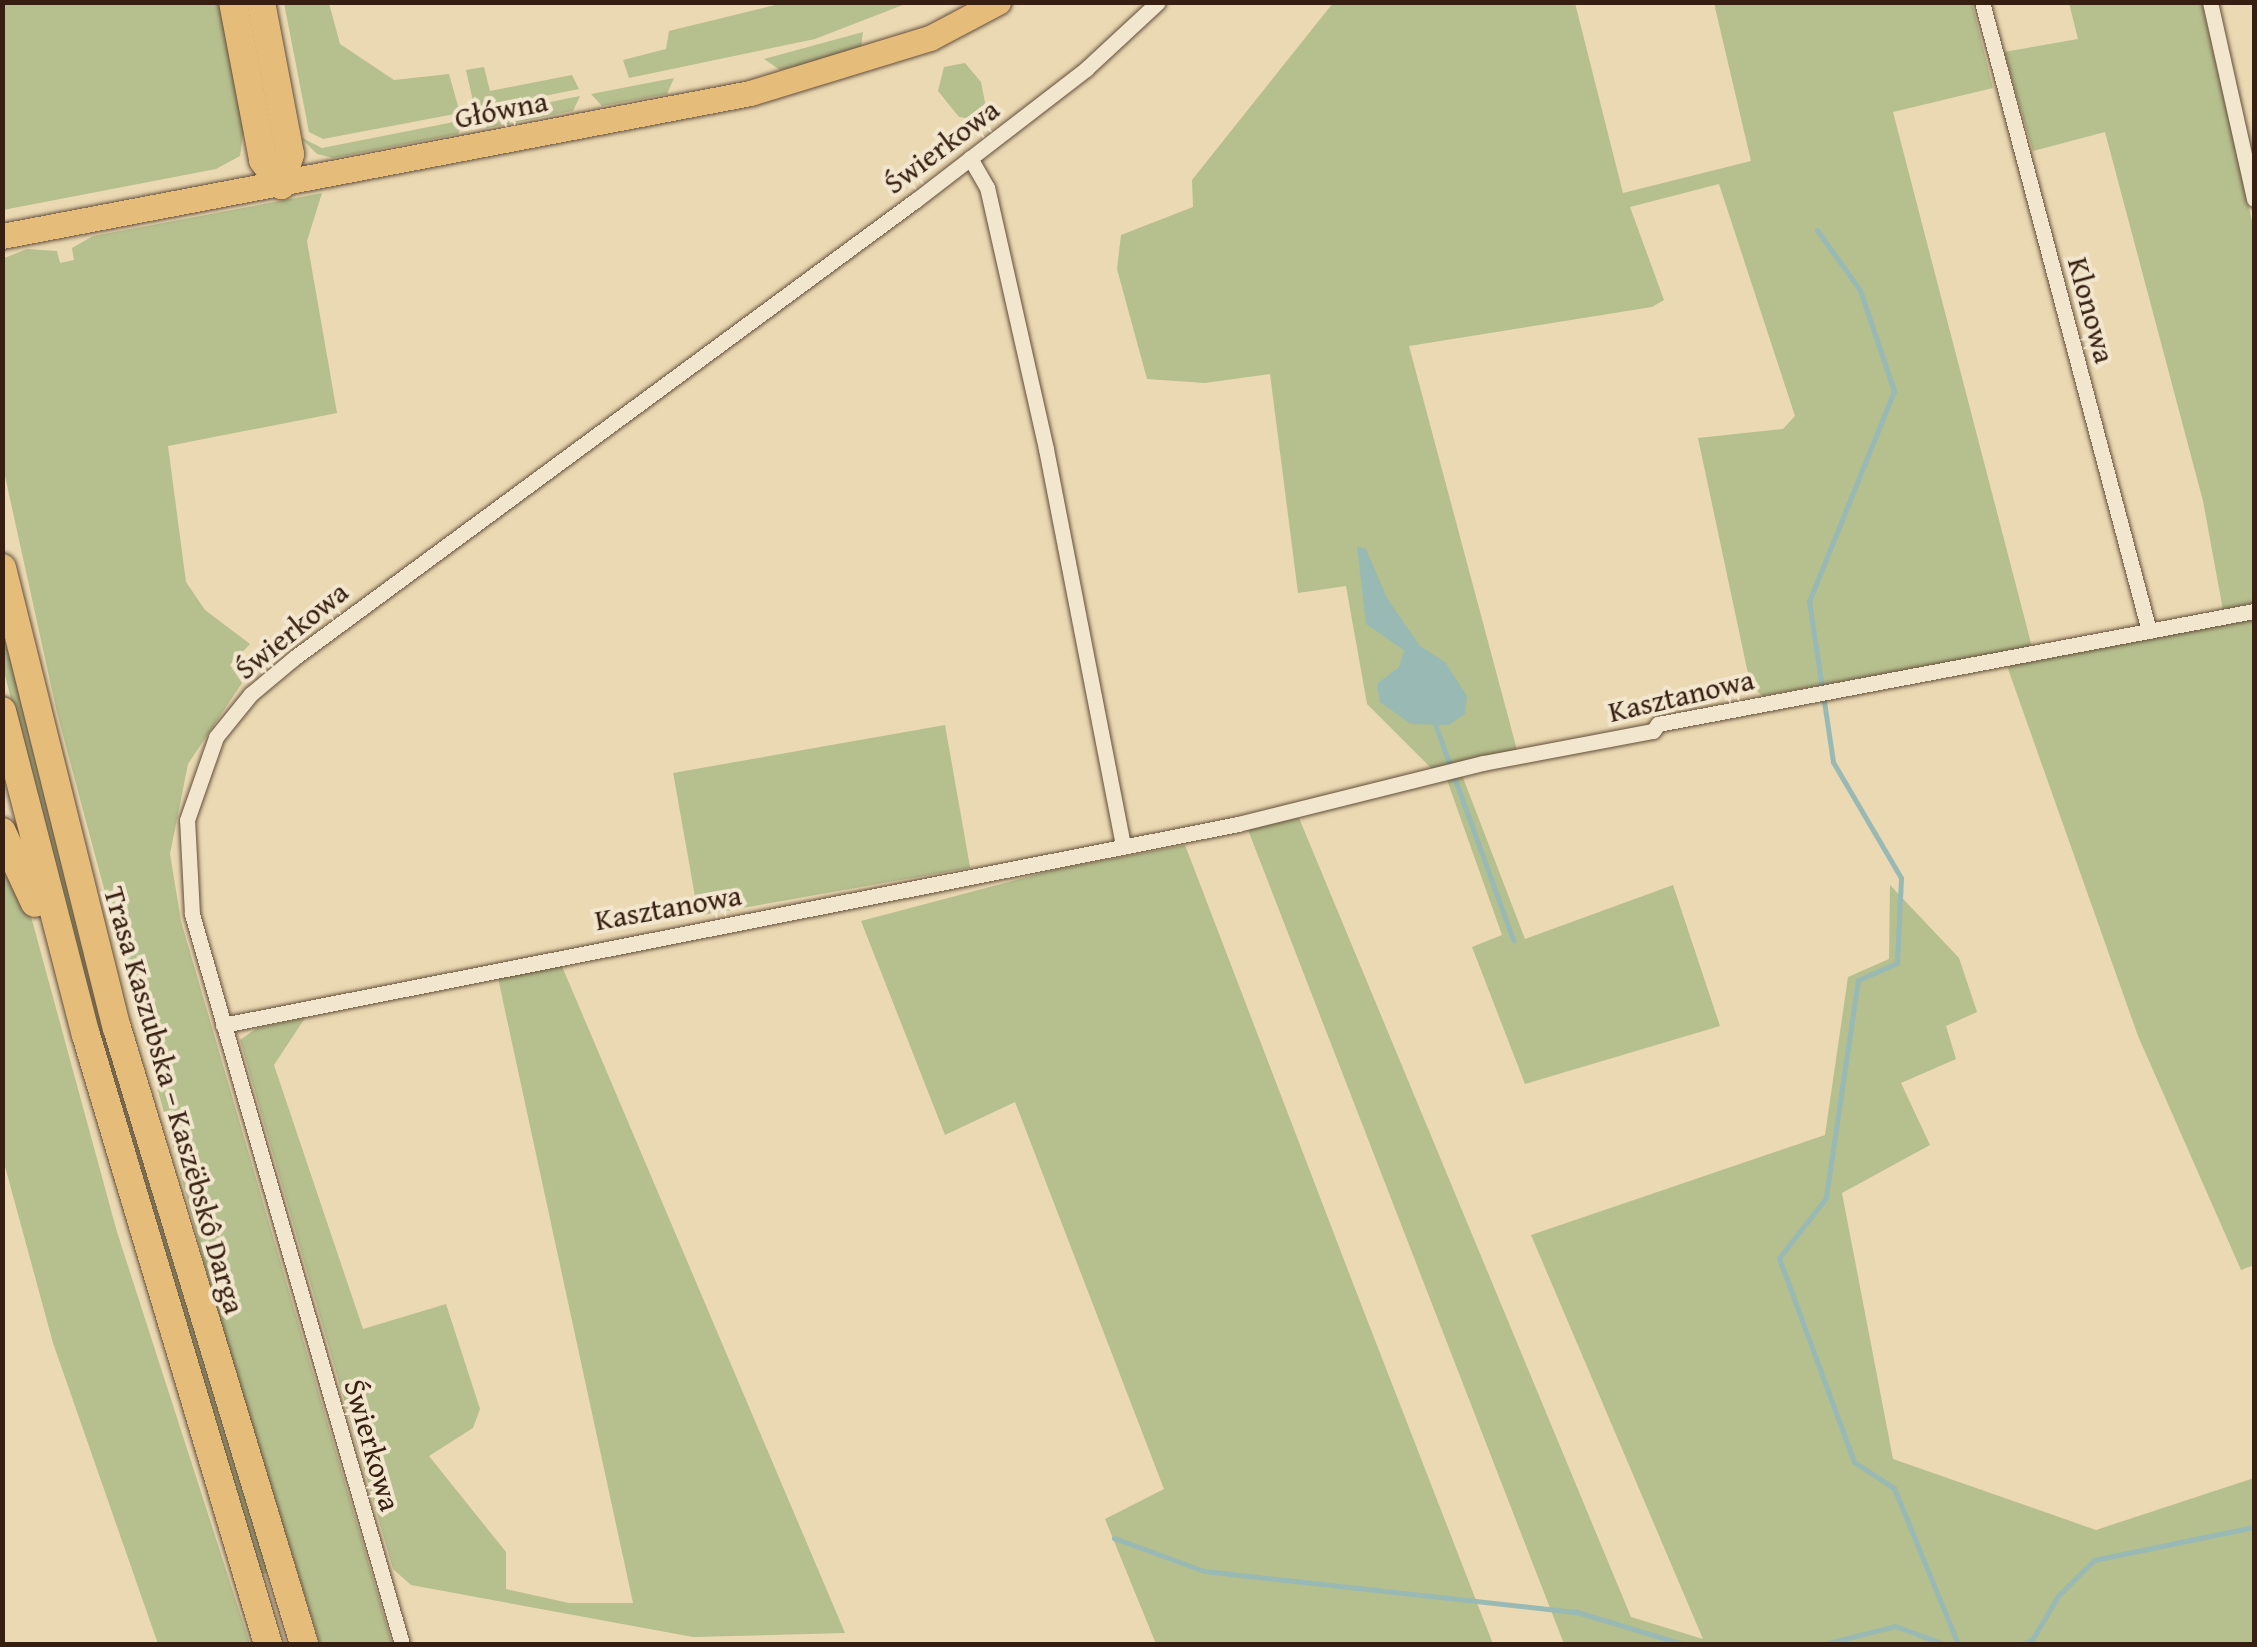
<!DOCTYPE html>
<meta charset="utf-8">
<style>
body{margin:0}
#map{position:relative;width:2257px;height:1647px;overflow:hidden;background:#ebd9b3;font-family:"Gentium Book Plus",serif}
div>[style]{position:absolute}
.green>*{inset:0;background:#b6bf8e;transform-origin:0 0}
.water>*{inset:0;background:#99b9b4}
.stream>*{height:5px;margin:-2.5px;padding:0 2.5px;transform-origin:2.5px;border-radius:2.5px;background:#99b9b4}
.roads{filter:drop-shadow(0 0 2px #634e3a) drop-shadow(0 0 2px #634e3a)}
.minor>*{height:15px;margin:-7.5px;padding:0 7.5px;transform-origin:7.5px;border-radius:7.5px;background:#f2e6ce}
.primary>*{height:25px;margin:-12.5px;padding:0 12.5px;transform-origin:12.5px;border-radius:12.5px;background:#e6bc7a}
.motorway>*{height:28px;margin:-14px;padding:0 14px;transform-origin:14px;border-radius:14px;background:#e6bc7a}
span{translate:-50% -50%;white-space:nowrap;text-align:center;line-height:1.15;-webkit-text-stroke:8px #f2e6ce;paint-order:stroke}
.street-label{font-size:30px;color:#361f11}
.frame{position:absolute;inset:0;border:5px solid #361f11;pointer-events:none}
</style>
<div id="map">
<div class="green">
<div style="clip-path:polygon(787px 2px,908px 3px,815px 39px,629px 78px,623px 60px,666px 49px,669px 31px)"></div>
<div style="clip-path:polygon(3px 3px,224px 3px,249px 134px,243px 135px,240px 156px,216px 169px,3px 210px)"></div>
<div style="clip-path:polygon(284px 3px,329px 3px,340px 44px,394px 80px,449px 74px,460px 113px,323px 139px,309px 132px)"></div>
<div style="clip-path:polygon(1333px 3px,1575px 3px,1623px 193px,1751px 161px,1714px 3px,1972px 3px,1993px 88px,1893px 112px,2032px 647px,1762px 696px,1750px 683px,1698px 438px,1783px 429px,1795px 416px,1719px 184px,1630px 207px,1664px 300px,1652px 307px,1409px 346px,1517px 750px,1433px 770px,1367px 704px,1346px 586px,1298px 593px,1270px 374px,1205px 383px,1147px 379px,1117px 269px,1121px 235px,1193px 207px,1192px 180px)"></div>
<div style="clip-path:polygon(2069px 3px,2202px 3px,2254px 230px,2254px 603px,2223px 610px,2203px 501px,2105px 132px,2033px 151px,2004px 52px,2078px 39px)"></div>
<div style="clip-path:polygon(863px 32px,861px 48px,824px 60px,780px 70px,764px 59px)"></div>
<div style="clip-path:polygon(965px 63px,981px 82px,985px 103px,974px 119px,959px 117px,938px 91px,944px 67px)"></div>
<div style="clip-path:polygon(484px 67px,490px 91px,572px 75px,579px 89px,475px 110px,466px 70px)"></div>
<div style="clip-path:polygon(674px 78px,667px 94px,602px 106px,591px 94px)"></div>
<div style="clip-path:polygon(580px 96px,573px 111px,487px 128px,476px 117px)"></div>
<div style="clip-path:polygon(464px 120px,458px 134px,333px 158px,317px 154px,300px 137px,322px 148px)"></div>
<div style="clip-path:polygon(322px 193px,307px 241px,337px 413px,168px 446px,186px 582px,205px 610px,250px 644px,230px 665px,242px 683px,188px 764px,170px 854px,181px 921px,392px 1644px,320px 1644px,223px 1333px,57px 713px,3px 467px,2px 259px,27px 249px,57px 251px,60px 263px,74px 260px,72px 248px,93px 236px)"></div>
<div style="clip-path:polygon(2254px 619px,2254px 1265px,2241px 1270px,2138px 1036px,2007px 666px)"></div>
<div style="clip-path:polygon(2px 620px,130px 1113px,268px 1572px,256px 1577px,55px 877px,3px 667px)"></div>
<div style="left:945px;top:725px;width:145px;height:276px;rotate:80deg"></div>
<div style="clip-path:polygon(1462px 775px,1525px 939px,1673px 885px,1720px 1026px,1525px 1084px,1472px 947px,1502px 935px,1447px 780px)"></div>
<div style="clip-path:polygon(1299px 818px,1631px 1617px,1703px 1639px,1531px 1235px,1825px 1135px,1848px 977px,1889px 959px,1890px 885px,1959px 958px,1977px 1012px,1946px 1026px,1956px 1059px,1901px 1083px,1930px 1145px,1842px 1193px,1893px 1459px,2096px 1530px,2254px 1478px,2254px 1644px,1564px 1644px,1248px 830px)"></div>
<div style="clip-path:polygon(1185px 845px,1354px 1286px,1493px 1644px,1156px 1644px,1105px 1519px,1164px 1489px,1015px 1102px,945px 1135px,861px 921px,1058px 869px)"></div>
<div style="clip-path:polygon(2px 847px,29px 909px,117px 1232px,250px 1644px,158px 1644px,53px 1343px,3px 1159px)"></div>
<div style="clip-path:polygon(561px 964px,845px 1633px,693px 1637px,411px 1585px,393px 1569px,240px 1040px,257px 1028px,305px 1018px,274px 1065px,363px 1329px,446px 1304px,480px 1409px,473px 1428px,429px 1456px,506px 1552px,506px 1589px,569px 1603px,633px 1603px,498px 978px)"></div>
</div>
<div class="water">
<div style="clip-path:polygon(1357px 546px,1366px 549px,1387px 598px,1420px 646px,1445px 662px,1467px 696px,1465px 714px,1449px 725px,1411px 724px,1380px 702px,1377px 684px,1399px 667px,1404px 650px,1366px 624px)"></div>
</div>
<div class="stream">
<div style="left:1817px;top:230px;width:74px;rotate:54.4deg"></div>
<div style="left:1860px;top:290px;width:107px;rotate:71.4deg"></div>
<div style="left:1894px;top:391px;width:227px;rotate:112deg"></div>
<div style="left:1809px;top:601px;width:163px;rotate:81.5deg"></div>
<div style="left:1833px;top:762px;width:134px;rotate:59.6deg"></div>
<div style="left:1901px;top:878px;width:85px;rotate:92.7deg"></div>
<div style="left:1897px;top:963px;width:43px;rotate:156.4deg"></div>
<div style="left:1858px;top:980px;width:220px;rotate:98.4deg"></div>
<div style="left:1826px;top:1198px;width:76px;rotate:128.1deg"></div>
<div style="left:1779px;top:1258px;width:217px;rotate:69.8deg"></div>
<div style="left:1854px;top:1462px;width:48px;rotate:33deg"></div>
<div style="left:1894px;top:1488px;width:169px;rotate:67.7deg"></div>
<div style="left:1435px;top:724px;width:230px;rotate:70.1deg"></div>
<div style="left:1114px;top:1538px;width:96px;rotate:20.1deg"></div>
<div style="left:1204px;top:1571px;width:375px;rotate:6.3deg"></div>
<div style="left:1577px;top:1612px;width:111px;rotate:16.8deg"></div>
<div style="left:1824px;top:1644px;width:73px;rotate:-14.2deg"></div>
<div style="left:1895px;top:1626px;width:52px;rotate:20.2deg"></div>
<div style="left:2021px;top:1644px;width:12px;rotate:-20deg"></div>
<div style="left:2032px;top:1640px;width:51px;rotate:-59.4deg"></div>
<div style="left:2058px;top:1596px;width:51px;rotate:-45deg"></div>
<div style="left:2094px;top:1560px;width:163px;rotate:-11.7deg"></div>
</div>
<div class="roads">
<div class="minor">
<div style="left:1982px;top:2px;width:651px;rotate:75.13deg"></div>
<div style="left:2210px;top:2px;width:202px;rotate:77.4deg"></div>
<div style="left:970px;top:158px;width:34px;rotate:60deg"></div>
<div style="left:987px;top:187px;width:269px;rotate:77.3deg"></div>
<div style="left:1046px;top:449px;width:403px;rotate:79deg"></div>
<div style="left:223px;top:1025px;width:1035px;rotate:-11.2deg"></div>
<div style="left:1238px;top:824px;width:252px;rotate:-14deg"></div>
<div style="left:1483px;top:763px;width:173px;rotate:-10.7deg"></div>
<div style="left:1653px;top:731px;width:9px;rotate:-54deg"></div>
<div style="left:1658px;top:724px;width:607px;rotate:-10.74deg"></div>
<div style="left:402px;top:1644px;width:760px;rotate:-106.05deg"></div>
<div style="left:192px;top:914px;width:94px;rotate:-93deg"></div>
<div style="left:187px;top:820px;width:88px;rotate:-70.7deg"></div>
<div style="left:216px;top:737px;width:55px;rotate:-50.9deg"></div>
<div style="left:251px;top:694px;width:56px;rotate:-39.9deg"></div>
<div style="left:294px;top:658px;width:772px;rotate:-36.37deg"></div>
<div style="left:916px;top:200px;width:215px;rotate:-37.6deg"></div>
<div style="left:1086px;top:69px;width:98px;rotate:-42.9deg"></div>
</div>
<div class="primary">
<div style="left:2px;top:236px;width:762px;rotate:-10.82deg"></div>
<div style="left:750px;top:93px;width:188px;rotate:-17deg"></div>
<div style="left:930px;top:38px;width:77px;rotate:-27.9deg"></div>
</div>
<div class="motorway">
<div style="left:233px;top:2px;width:161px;rotate:79.2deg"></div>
<div style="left:263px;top:160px;width:31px;rotate:54deg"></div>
<div style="left:261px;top:2px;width:155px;rotate:79.2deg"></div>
<div style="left:290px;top:154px;width:32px;rotate:106deg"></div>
<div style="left:2px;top:568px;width:474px;rotate:76deg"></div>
<div style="left:117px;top:1028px;width:644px;rotate:73.11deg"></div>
<div style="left:2px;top:711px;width:335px;rotate:75.5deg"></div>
<div style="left:86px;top:1035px;width:636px;rotate:73.36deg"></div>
<div style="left:2px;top:832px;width:78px;rotate:65.1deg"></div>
</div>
</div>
<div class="street-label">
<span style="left:501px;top:109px;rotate:-11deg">Główna</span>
<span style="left:941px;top:146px;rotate:-37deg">Świerkowa</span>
<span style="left:2092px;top:310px;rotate:75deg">Klonowa</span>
<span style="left:291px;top:630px;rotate:-39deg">Świerkowa</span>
<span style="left:1681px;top:695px;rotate:-13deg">Kasztanowa</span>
<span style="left:668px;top:907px;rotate:-10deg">Kasztanowa</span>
<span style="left:175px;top:1100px;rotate:74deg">Trasa Kaszubska – Kaszëbskô Darga</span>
<span style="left:373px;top:1445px;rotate:74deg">Świerkowa</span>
</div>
<div class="frame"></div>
</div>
